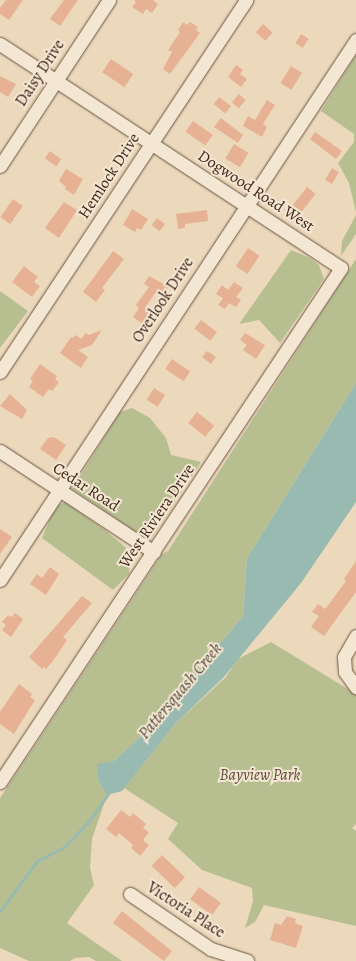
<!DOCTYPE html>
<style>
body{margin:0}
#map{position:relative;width:356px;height:961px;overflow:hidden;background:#ecd9bc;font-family:Alegreya,serif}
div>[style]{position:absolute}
.green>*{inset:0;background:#b7bf91}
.water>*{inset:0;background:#99bab1}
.stream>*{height:3px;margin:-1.5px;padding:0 1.5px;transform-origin:1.5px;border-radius:1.5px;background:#99bab1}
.building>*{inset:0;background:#e6b293;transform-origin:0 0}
.roads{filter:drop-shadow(0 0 1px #6a5340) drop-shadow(0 0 1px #6a5340)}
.minor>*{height:13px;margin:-6.5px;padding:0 6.5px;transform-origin:6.5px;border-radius:6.5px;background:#f3e6d3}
span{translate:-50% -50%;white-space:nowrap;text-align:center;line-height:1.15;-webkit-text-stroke:4px #f3e6d3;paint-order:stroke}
.street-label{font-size:16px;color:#3f2617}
.park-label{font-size:16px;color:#5d4c36;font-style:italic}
.water-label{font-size:17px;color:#564b3e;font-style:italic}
</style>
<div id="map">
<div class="green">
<div style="clip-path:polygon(356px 55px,356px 212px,349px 183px,338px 163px,354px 142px,354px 134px,321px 111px)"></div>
<div style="clip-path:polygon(356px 215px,356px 234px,341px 256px,342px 241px)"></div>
<div style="clip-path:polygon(291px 250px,310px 258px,319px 265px,324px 279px,280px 343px,259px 320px,239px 324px)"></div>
<div style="clip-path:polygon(356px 259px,356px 383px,247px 558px,243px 616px,151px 727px,114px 761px,98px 781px,107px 795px,92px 839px,90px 868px,94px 885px,67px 923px,122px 961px,96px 961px,89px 957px,75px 958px,70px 961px,29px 961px,0 948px,0 798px,162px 554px,168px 551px)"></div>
<div style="clip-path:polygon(0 291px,28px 311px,0 348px)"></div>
<div style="clip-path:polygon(132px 408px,150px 418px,166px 438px,171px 455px,201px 462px,152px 536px,145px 538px,72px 489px,120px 412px)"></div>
<div style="clip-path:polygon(65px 502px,105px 530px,130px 551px,129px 574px,113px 590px,42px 538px,55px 507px)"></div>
<div style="clip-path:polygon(271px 642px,356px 694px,356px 824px,352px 828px,356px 831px,356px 926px,264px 905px,255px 922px,245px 928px,253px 901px,252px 888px,202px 870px,168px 839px,178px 823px,124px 788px,175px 724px,225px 678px,238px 659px)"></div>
</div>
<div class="water">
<div style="clip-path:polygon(356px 383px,356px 502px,301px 583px,223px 678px,175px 724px,122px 791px,107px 795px,98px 781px,97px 764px,114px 761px,151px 727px,243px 616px,247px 558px)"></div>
</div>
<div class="stream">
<div style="left:0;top:911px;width:62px;rotate:-53.5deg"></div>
<div style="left:37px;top:861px;width:30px;rotate:-27deg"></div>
<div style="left:64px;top:847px;width:36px;rotate:-46deg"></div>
<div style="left:89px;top:821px;width:35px;rotate:-55deg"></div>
</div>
<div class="building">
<div style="clip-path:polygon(6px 0,23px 0,9px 20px,0 14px,0 8px)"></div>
<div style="clip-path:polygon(64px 0,78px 0,60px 26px,50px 19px)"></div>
<div style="clip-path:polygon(134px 0,153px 0,158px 4px,152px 13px,146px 9px,143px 14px,132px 7px,136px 2px)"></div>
<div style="clip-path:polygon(183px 22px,187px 25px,190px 22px,198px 27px,196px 30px,200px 33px,170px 74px,163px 69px,172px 52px,168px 50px,180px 32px,178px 30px)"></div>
<div style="left:263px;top:24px;width:13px;height:11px;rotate:42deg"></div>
<div style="left:301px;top:34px;width:9px;height:11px;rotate:32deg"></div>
<div style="left:111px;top:59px;width:27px;height:16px;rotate:34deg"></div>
<div style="clip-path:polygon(236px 65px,243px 70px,240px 74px,247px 79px,241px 87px,228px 77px)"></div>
<div style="left:291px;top:66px;width:13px;height:20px;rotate:32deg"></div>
<div style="clip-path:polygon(0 76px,16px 84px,8px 97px,0 92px)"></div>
<div style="left:239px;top:94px;width:9px;height:11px;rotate:41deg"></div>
<div style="left:219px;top:97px;width:15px;height:9px;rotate:37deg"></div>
<div style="clip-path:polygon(267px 100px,275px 105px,263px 124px,267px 127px,262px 137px,243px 126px,248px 116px,255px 120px)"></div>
<div style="clip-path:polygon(221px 118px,243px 135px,238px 143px,214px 127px)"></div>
<div style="left:193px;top:121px;width:24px;height:13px;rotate:35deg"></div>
<div style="clip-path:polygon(315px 132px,342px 151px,336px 159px,310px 139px)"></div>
<div style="left:234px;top:144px;width:17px;height:17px;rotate:31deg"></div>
<div style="left:50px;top:151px;width:14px;height:9px;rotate:36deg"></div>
<div style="left:332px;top:168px;width:8px;height:14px;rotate:30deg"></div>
<div style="clip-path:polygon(66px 169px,83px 179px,74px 195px,65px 189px,66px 187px,59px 181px)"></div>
<div style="left:307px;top:187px;width:11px;height:23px;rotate:38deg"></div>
<div style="left:13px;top:199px;width:12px;height:22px;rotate:35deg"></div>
<div style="clip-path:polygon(64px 202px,77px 210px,59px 238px,45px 228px)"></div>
<div style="clip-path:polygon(132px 209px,148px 219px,141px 230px,137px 228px,135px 232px,123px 225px)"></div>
<div style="clip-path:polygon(207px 210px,208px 221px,185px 224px,185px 228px,178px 229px,176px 214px)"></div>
<div style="left:157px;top:218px;width:10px;height:9px;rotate:37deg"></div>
<div style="left:248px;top:248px;width:14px;height:22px;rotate:34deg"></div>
<div style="clip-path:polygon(113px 251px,124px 259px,102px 288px,105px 290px,96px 302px,83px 292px)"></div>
<div style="clip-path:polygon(24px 266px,38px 277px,34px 282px,40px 286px,32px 297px,12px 282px)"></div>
<div style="clip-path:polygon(149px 276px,169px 287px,162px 298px,155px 293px,145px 308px,151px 313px,143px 324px,133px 317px,139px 308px,136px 305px,149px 287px,144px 284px)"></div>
<div style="clip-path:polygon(234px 282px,243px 288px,236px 297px,241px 300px,236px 307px,229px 303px,225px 309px,218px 305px,223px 298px,216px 294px,222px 285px,228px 290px)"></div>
<div style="left:201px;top:320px;width:20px;height:11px;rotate:37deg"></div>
<div style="clip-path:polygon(102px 330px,92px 345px,78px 350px,88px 357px,81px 368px,60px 353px,71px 337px,73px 338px,75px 335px,81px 339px,86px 333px,89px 335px)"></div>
<div style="clip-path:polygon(245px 333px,265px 345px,256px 359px,243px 350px,247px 345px,240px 340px)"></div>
<div style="clip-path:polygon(207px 351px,216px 357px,211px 364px,202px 357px)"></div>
<div style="left:172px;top:359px;width:22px;height:12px;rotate:34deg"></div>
<div style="clip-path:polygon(40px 364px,57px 376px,55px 379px,59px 382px,52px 391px,49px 389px,43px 397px,29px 387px,33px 381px,30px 379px)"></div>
<div style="left:154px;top:388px;width:13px;height:14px;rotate:32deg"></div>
<div style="clip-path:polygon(10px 394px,27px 410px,22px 419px,0 406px)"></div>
<div style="left:197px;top:412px;width:22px;height:14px;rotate:39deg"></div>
<div style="clip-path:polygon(54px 437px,66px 445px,56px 460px,40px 449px,48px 438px)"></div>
<div style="clip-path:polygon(0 529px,12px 537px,0 554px)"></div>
<div style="clip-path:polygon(356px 561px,356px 592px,324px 636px,311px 627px,319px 616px,312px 612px,318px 604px,325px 609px,329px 604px,346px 581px,344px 579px)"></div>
<div style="clip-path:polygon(50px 567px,59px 574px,46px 595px,30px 584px,37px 574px,42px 578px)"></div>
<div style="clip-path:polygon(82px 596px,92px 603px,63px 637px,67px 640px,53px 661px,46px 669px,44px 667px,42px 669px,29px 657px)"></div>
<div style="clip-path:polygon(15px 613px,23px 619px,11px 637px,2px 630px,6px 625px,2px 622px,8px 615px,11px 617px)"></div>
<div style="clip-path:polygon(19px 684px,32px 694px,30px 697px,35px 700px,14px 734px,0 724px,0 712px)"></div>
<div style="clip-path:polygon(121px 810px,130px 817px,133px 813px,146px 824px,143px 828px,149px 832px,143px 840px,149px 845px,140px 856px,131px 848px,133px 845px,119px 833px,116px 837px,106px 829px)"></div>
<div style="left:162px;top:855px;width:32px;height:15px;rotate:44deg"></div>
<div style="left:199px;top:887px;width:27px;height:15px;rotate:36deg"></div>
<div style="clip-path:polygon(122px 911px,172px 951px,164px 961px,113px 923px)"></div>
<div style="clip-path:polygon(287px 916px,296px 919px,295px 923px,303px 926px,296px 948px,270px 940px,275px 923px,281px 925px)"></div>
</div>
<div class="roads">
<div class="minor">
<div style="left:0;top:44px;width:408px;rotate:33.3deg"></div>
<div style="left:341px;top:268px;width:617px;rotate:123.56deg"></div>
<div style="left:0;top:166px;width:199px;rotate:-56.7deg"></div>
<div style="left:0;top:372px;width:446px;rotate:-56.5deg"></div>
<div style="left:0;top:451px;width:184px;rotate:33.3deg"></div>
<div style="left:0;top:580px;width:647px;rotate:-56.6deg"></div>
<div style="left:356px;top:636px;width:24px;rotate:120deg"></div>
<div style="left:344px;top:657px;width:15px;rotate:86deg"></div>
<div style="left:345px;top:672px;width:19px;rotate:54deg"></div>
<div style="left:130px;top:894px;width:98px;rotate:34.2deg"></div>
<div style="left:211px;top:949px;width:38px;rotate:18deg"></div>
</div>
</div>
<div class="street-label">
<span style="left:40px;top:73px;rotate:-57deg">Daisy Drive</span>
<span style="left:109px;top:176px;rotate:-57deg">Hemlock Drive</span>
<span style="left:256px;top:191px;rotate:33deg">Dogwood Road West</span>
<span style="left:163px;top:300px;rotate:-57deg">Overlook Drive</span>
<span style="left:86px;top:487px;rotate:33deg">Cedar Road</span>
<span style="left:157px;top:516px;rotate:-56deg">West Riviera Drive</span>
<span style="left:186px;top:910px;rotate:33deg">Victoria Place</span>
</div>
<div class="park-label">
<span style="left:260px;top:775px">Bayview Park</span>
</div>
<div class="water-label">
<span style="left:180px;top:691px;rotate:-50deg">Pattersquash Creek</span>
</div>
</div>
